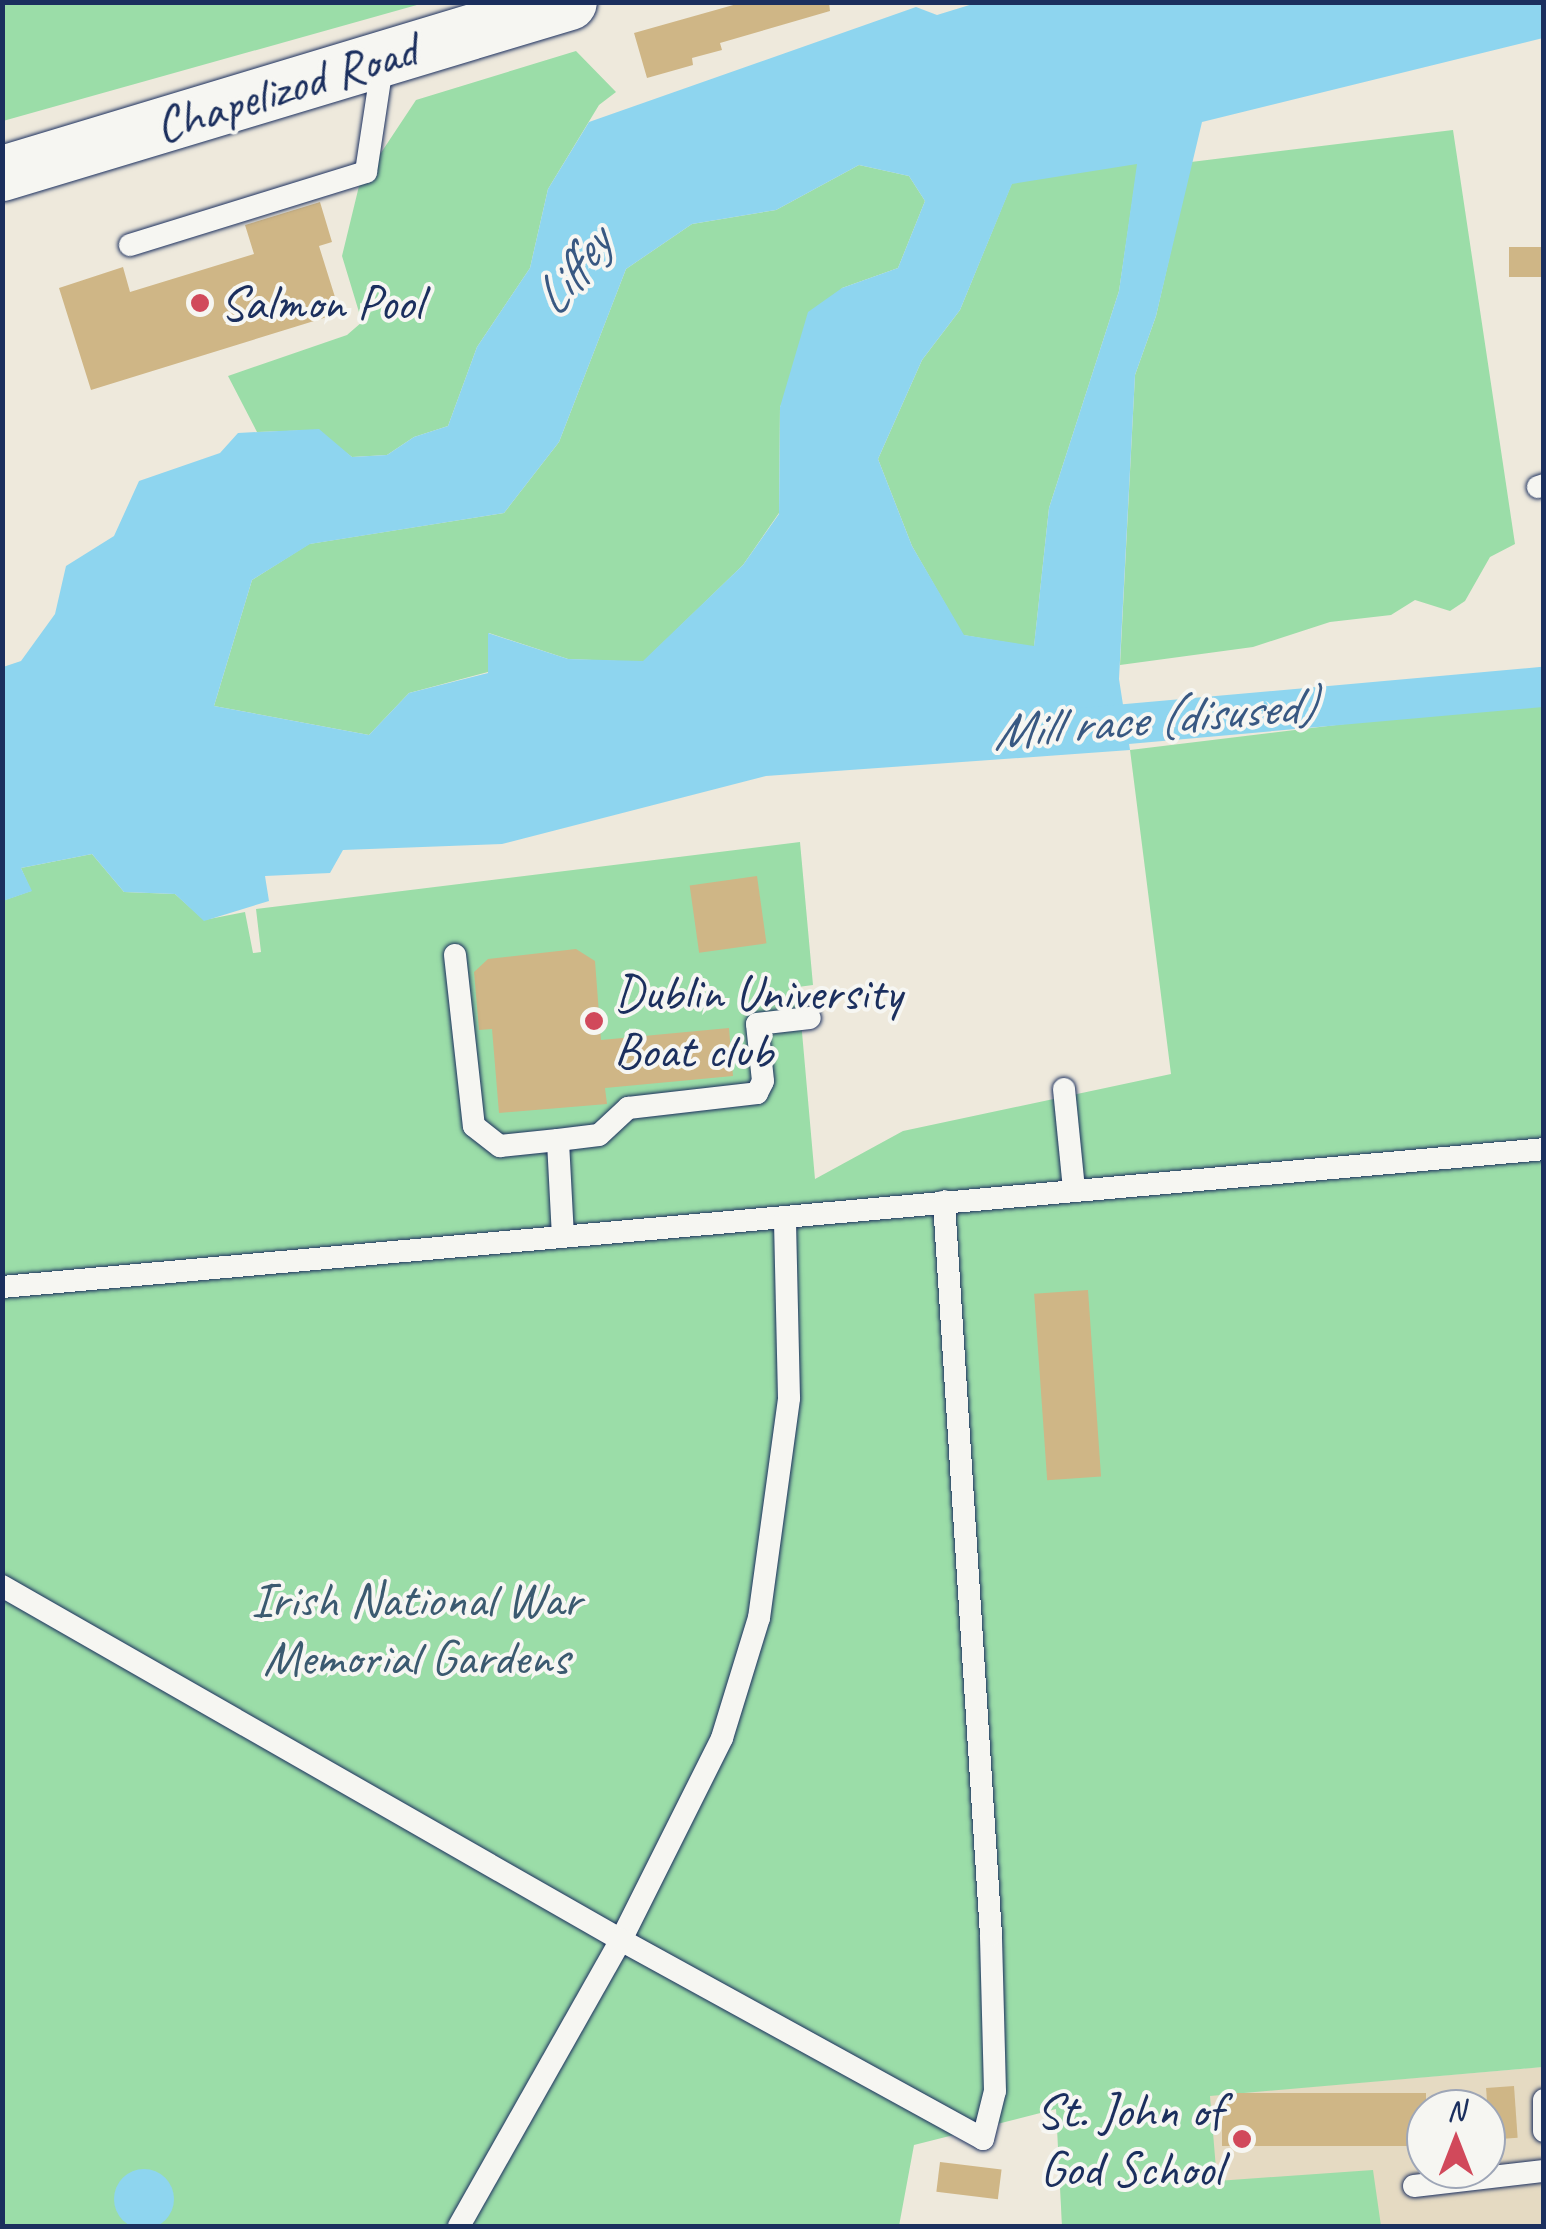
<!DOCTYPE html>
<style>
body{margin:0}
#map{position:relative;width:1546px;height:2229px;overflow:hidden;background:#eee9dc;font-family:Caveat,sans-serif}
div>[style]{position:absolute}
.built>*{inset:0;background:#e5dac2}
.green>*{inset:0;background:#9bdda8}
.water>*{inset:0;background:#8ed5ef}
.round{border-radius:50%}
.canal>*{height:40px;margin:-20px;padding:0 20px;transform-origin:20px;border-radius:20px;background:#8ed5ef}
.building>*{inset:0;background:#cfb686;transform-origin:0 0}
.roads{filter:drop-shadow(0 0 2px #1b2f5e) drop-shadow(0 0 2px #1b2f5e)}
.lane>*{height:22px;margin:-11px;padding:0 11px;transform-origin:11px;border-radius:11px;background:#f6f6f2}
.secondary>*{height:55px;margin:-27.5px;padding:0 27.5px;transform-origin:27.5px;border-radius:27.5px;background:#f6f6f2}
.dots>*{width:28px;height:28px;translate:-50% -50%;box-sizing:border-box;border:5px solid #f6f6f2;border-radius:50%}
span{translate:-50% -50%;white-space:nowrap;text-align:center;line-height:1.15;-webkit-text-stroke:8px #f6f6f2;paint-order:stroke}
.street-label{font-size:50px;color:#1b2f5e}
.poi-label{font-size:50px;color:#1b2f5e}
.left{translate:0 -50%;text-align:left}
.right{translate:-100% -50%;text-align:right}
.park-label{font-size:50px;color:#3b5a70}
.water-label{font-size:52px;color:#385882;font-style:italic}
.frame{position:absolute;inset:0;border:5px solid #1b2f5e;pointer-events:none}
.north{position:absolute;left:1406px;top:2089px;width:100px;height:100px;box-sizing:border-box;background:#f6f6f2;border:2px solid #9ea6b7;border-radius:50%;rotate:0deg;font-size:28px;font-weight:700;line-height:40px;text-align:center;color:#1b2f5e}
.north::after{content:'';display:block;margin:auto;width:35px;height:45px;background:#d1495b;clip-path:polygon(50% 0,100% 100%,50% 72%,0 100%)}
</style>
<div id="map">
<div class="built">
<div style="clip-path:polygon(evenodd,1543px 2067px,1543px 2226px,1062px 2226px,1057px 2108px,1543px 2067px,1426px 2109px,1486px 2109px,1486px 2169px,1426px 2169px,1426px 2109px)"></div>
</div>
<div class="green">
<div style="clip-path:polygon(3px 2px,424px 2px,424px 3px,3px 121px)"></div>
<div style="clip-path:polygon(576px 51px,616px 92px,599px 105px,548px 189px,530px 268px,477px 347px,448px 426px,414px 437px,387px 455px,352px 457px,315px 430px,257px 432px,228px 376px,347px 335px,362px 322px,342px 256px,359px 186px,416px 100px)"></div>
<div style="clip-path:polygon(1453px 130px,1515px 544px,1490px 557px,1465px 601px,1450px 611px,1415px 600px,1391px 615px,1330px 622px,1253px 647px,1120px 665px,1135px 375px,1156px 316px,1191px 162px)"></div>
<div style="clip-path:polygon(1138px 163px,1119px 291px,1049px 508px,1034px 647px,963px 635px,912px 546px,878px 459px,922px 360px,960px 310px,1012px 183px)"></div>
<div style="clip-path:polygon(859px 165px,909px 176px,925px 201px,898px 268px,842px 288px,780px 407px,779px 513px,743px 565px,643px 662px,568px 659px,489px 633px,488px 672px,409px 693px,369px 735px,214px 706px,252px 580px,309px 544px,504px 513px,559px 442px,626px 269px,692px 224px,776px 210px)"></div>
<div style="clip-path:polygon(1543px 700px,1543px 2067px,1210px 2096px,1217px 2181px,1373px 2170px,1381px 2226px,1062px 2226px,1056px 2109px,914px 2145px,899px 2226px,3px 2226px,2px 901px,31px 891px,21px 868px,92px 854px,124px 892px,175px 894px,204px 920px,245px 912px,253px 953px,261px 952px,256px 909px,800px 842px,813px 985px,798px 987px,815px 1179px,903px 1131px,1171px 1074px,1130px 750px)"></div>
</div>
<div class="water">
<div style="clip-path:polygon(evenodd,976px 3px,1543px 3px,1543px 38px,1202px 122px,1156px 316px,1135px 375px,1119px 679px,1130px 750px,766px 776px,502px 844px,343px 850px,330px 873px,265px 876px,269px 901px,204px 921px,175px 894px,124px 892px,92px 854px,21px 868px,32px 891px,3px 901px,3px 667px,21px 661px,55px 614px,66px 566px,114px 536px,139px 481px,220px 453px,238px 433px,319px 429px,352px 457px,387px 455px,414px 437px,448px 426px,477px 347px,530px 268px,548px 189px,589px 122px,916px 7px,937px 15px,976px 3px,1137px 164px,1119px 291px,1049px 508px,1034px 646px,964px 635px,912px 546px,878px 459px,922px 360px,960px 310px,1012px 184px,1137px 164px,976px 3px,859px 165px,909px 176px,925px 201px,898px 268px,842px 288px,808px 312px,780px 407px,779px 514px,743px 565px,643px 661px,568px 659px,488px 633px,488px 673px,409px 693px,369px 735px,214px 706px,252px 580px,310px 544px,504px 513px,559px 442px,626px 269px,692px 224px,776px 210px,859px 165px)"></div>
<div class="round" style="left:114px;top:2169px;width:60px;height:60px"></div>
</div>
<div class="canal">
<div style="left:1071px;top:729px;width:475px;rotate:-5.1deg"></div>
</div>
<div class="building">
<div style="clip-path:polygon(744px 2px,829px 2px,830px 11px,720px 43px,722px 50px,692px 58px,693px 65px,647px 78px,634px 33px)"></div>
<div style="clip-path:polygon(320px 202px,332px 242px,319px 246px,340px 313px,91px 390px,59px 288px,123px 267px,130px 292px,254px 254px,245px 225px)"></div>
<div style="left:1544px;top:247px;width:30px;height:35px;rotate:90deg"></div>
<div style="left:757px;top:876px;width:68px;height:68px;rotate:82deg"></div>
<div style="clip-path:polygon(576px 949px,595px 961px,601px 1040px,729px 1028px,733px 1076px,605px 1088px,607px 1104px,499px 1113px,492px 1029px,479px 1030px,474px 972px,488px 959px)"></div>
<div style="left:1088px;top:1290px;width:187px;height:54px;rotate:86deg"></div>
<div style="left:1514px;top:2086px;width:52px;height:28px;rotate:86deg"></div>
<div style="left:1426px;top:2093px;width:53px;height:204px;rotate:90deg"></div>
<div style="left:940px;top:2162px;width:62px;height:30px;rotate:7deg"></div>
</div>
<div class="roads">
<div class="lane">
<div style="left:130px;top:245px;width:247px;rotate:-17.2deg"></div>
<div style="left:366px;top:172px;width:114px;rotate:-81.4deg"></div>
<div style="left:1538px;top:487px;width:6px;rotate:-18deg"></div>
<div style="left:455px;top:955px;width:172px;rotate:83.7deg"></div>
<div style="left:474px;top:1126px;width:33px;rotate:38deg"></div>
<div style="left:500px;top:1146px;width:58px;rotate:-5.9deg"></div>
<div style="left:1064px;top:1089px;width:101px;rotate:84.3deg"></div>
<div style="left:563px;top:1237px;width:97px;rotate:-93deg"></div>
<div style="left:558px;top:1140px;width:41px;rotate:-7deg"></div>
<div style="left:599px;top:1135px;width:40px;rotate:-43deg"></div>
<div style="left:628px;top:1108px;width:130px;rotate:-6.6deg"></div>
<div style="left:757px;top:1093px;width:13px;rotate:-63deg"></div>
<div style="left:763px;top:1081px;width:57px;rotate:-96deg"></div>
<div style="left:757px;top:1024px;width:53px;rotate:-6.5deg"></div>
<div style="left:2px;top:1287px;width:1548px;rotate:-5.11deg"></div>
<div style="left:2px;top:1586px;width:713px;rotate:29.76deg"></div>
<div style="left:621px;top:1940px;width:226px;rotate:-63.4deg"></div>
<div style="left:722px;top:1738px;width:126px;rotate:-72.9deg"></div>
<div style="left:759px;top:1618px;width:222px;rotate:-82.2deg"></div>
<div style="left:789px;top:1398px;width:178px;rotate:-91.3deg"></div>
<div style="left:1544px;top:2100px;width:31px;rotate:90deg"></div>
<div style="left:1414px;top:2186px;width:131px;rotate:-6.6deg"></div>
<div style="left:459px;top:2226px;width:329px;rotate:-60.5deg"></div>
<div style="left:621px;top:1940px;width:413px;rotate:28.8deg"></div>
<div style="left:983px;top:2139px;width:49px;rotate:-76deg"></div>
<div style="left:995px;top:2091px;width:156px;rotate:-91.5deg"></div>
<div style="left:991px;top:1935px;width:735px;rotate:-93.67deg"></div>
</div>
<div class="secondary">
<div style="left:2px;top:173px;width:592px;rotate:-16.78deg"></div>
</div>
</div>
<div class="dots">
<div style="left:200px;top:303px;background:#d1495b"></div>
<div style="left:594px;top:1021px;background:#d1495b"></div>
<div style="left:1242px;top:2139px;background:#d1495b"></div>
</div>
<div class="street-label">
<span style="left:286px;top:88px;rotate:-17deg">Chapelizod Road</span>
</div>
<div class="poi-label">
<span class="left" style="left:220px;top:303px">Salmon Pool</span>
<span class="left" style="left:614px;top:1021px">Dublin University<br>Boat club</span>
<span class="right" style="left:1222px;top:2139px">St. John of<br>God School</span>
</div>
<div class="park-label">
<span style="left:416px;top:1628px">Irish National War<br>Memorial Gardens</span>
</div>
<div class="water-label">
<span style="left:572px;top:272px;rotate:-53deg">Liffey</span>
<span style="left:1153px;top:719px;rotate:-5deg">Mill race (disused)</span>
</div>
<div class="frame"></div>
<div class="north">N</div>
</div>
